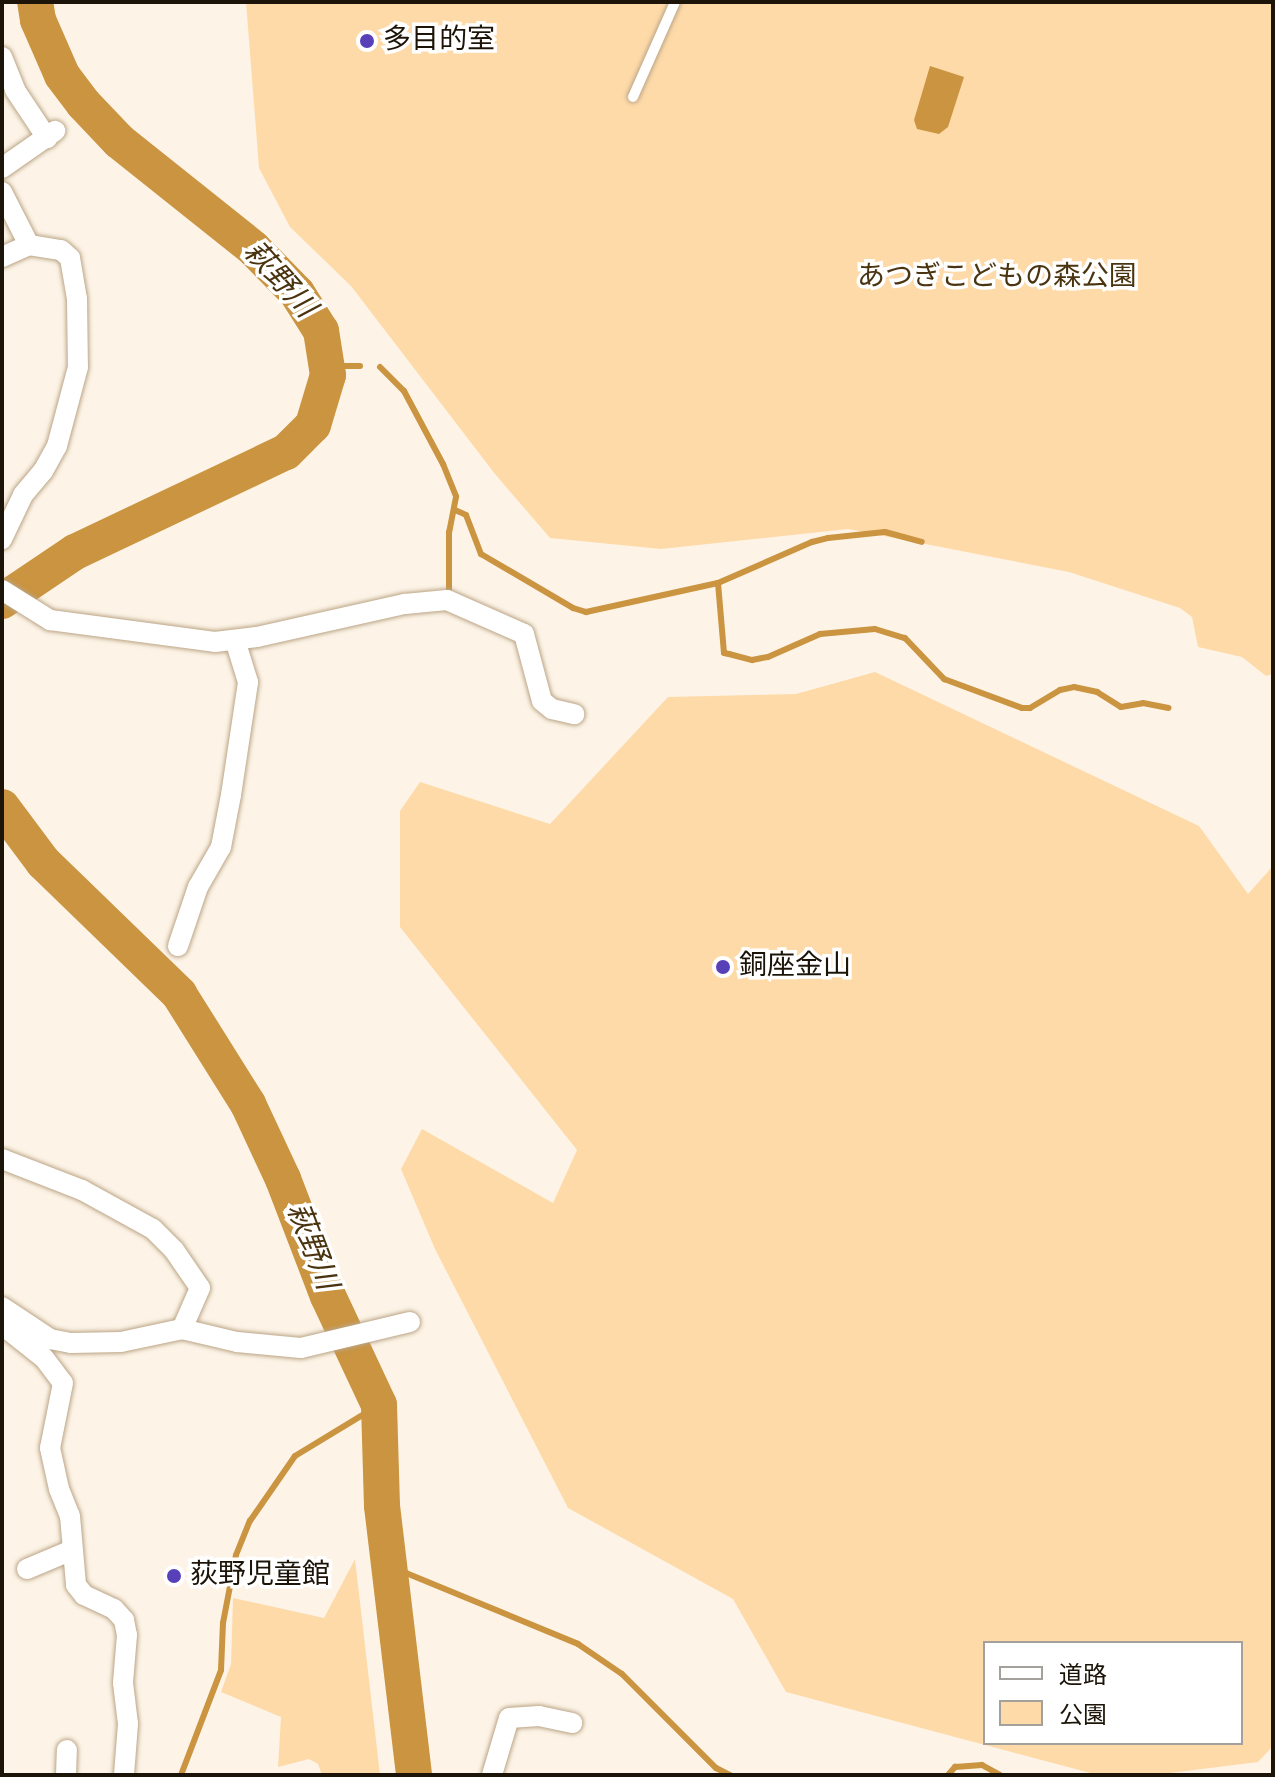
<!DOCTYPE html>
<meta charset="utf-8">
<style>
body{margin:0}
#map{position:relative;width:1275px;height:1777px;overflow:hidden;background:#fdf4e7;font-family:Overpass,"Noto Sans JP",sans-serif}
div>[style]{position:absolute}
.green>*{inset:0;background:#fedaa9}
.water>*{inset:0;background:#ca9440}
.stream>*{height:6px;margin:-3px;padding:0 3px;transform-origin:3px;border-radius:3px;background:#ca9440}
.river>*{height:36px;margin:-18px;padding:0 18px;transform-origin:18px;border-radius:18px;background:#ca9440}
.roads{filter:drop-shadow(0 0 2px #bba586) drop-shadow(0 0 2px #bba586)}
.service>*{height:10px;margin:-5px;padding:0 5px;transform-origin:5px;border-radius:5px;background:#fff}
.minor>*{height:20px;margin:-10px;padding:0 10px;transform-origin:10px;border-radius:10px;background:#fff}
.dots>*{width:22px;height:22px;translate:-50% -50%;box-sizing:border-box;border:4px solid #fff;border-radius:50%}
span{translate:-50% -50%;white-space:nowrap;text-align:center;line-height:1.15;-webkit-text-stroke:7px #fff;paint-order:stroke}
.poi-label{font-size:28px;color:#1c1408}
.left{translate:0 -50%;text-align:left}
.park-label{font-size:28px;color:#4b3410}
.water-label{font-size:30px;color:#4a330f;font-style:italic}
.frame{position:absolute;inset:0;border:4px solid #1c1408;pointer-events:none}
.legend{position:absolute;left:983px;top:1641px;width:260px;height:104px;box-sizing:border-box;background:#fff;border:2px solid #a4a19c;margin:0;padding:10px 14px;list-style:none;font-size:24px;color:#1c1408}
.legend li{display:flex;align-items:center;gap:16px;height:40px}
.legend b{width:40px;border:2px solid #a4a19c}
</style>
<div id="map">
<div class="green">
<div style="clip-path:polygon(246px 2px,1273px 2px,1273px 674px,1266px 676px,1242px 657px,1198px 647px,1192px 617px,1180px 608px,1069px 572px,848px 529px,661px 549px,550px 538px,495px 474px,351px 286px,290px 227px,259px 168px)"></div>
<div style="clip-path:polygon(evenodd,875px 672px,1199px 826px,1248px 894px,1273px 866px,1273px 1746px,1258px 1762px,1154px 1775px,1098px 1775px,786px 1692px,733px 1599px,568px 1508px,435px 1249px,401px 1169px,422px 1129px,553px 1203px,577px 1150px,400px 927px,400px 811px,420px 782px,550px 824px,668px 697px,796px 694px,875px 672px,1241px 1643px,1241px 1743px,985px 1743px,985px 1643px,1241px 1643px)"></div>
<div style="clip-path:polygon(355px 1559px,380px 1775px,322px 1775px,318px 1764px,309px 1759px,278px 1767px,281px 1717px,221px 1692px,231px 1664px,233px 1598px,324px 1618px)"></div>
</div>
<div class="water">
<div style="clip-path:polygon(930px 66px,964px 77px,948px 127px,939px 134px,917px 129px,914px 120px)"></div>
</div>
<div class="stream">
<div style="left:328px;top:366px;width:32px"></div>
<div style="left:380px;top:367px;width:34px;rotate:45deg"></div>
<div style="left:404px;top:391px;width:83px;rotate:61.9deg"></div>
<div style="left:443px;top:464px;width:35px;rotate:68deg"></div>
<div style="left:456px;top:497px;width:36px;rotate:101deg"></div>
<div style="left:449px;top:532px;width:61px;rotate:90deg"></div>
<div style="left:455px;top:510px;width:12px;rotate:24deg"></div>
<div style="left:466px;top:515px;width:42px;rotate:69deg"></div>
<div style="left:481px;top:554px;width:107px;rotate:30.4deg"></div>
<div style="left:573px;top:608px;width:14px;rotate:17deg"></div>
<div style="left:586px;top:612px;width:135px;rotate:-12.4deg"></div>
<div style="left:718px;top:583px;width:103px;rotate:-23.6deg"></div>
<div style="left:812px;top:542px;width:16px;rotate:-14deg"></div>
<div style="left:828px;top:538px;width:57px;rotate:-6deg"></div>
<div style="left:885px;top:532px;width:38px;rotate:15deg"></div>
<div style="left:718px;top:583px;width:70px;rotate:85.1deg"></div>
<div style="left:724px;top:653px;width:5px;rotate:11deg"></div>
<div style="left:729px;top:654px;width:24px;rotate:15deg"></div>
<div style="left:752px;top:660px;width:16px;rotate:-11deg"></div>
<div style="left:768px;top:657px;width:57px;rotate:-23.9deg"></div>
<div style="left:820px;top:634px;width:55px;rotate:-5.2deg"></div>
<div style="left:875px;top:629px;width:31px;rotate:17deg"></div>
<div style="left:905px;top:638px;width:57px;rotate:46.4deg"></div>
<div style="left:944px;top:679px;width:83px;rotate:20.4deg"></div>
<div style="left:1022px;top:708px;width:8px"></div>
<div style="left:1030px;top:708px;width:35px;rotate:-31deg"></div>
<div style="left:1060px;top:690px;width:14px;rotate:-12deg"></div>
<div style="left:1074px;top:687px;width:24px;rotate:12deg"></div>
<div style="left:1097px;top:692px;width:28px;rotate:32deg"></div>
<div style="left:1121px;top:707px;width:22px;rotate:-10deg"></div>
<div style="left:1143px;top:703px;width:26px;rotate:11deg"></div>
<div style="left:392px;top:1573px;width:14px"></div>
<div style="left:406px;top:1573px;width:186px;rotate:22.4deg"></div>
<div style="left:578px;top:1644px;width:53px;rotate:34.3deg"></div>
<div style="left:622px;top:1674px;width:133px;rotate:45deg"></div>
<div style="left:716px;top:1768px;width:16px;rotate:27deg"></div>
<div style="left:181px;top:1775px;width:112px;rotate:-69.1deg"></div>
<div style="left:221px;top:1670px;width:47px;rotate:-87.6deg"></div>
<div style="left:223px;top:1623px;width:69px;rotate:-79.2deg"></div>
<div style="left:236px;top:1555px;width:37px;rotate:-68deg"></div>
<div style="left:250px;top:1521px;width:79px;rotate:-55.3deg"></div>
<div style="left:295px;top:1456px;width:98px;rotate:-31.3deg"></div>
<div style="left:948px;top:1775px;width:11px;rotate:-49deg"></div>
<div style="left:955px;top:1767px;width:27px;rotate:-4deg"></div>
<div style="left:982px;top:1765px;width:21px;rotate:29deg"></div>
</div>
<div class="river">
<div style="left:2px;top:601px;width:88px;rotate:-33.9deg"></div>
<div style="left:75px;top:552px;width:233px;rotate:-25.4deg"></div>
<div style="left:286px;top:452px;width:38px;rotate:-45deg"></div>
<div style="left:313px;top:425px;width:52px;rotate:-73.3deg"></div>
<div style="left:328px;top:375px;width:45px;rotate:-99deg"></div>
<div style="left:321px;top:331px;width:45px;rotate:-122.3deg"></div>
<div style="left:297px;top:293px;width:63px;rotate:-134.4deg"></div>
<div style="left:253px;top:248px;width:171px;rotate:-141.4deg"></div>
<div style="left:119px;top:141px;width:52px;rotate:-133.5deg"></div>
<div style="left:83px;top:103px;width:35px;rotate:-127deg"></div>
<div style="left:62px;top:75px;width:60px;rotate:-113.6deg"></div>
<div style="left:38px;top:20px;width:18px;rotate:-99deg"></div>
<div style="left:2px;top:807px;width:69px;rotate:53.3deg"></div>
<div style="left:43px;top:862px;width:190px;rotate:44.1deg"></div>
<div style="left:179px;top:994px;width:130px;rotate:57.9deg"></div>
<div style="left:248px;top:1104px;width:83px;rotate:65deg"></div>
<div style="left:283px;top:1179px;width:125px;rotate:69deg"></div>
<div style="left:328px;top:1296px;width:120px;rotate:64.9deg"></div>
<div style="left:379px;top:1405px;width:101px;rotate:88.3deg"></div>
<div style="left:382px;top:1506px;width:271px;rotate:83.2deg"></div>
</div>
<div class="roads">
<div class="service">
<div style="left:633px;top:97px;width:104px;rotate:-66.1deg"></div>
</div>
<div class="minor">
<div style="left:2px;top:57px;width:35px;rotate:68deg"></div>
<div style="left:15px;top:90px;width:58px;rotate:56.3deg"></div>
<div style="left:2px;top:168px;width:65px;rotate:-34.9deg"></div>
<div style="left:2px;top:192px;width:59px;rotate:63deg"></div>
<div style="left:2px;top:257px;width:30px;rotate:-24deg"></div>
<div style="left:29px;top:245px;width:32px;rotate:9deg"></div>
<div style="left:61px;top:250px;width:12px;rotate:42deg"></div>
<div style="left:70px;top:258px;width:42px;rotate:80.3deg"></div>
<div style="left:77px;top:299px;width:68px;rotate:89.2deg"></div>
<div style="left:78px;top:367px;width:82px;rotate:104.9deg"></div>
<div style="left:57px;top:446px;width:29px;rotate:119deg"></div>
<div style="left:43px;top:471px;width:31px;rotate:130deg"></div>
<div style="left:23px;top:495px;width:49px;rotate:115.5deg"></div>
<div style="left:2px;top:590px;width:57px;rotate:32deg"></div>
<div style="left:50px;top:620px;width:166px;rotate:7.6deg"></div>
<div style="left:215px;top:642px;width:42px;rotate:-6.8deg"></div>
<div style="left:257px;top:637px;width:152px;rotate:-12.6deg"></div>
<div style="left:405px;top:604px;width:42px;rotate:-5.4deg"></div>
<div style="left:447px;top:600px;width:84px;rotate:23.8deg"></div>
<div style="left:524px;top:634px;width:69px;rotate:75deg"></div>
<div style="left:542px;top:701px;width:13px;rotate:39deg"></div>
<div style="left:552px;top:709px;width:23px;rotate:13deg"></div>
<div style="left:178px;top:946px;width:62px;rotate:-71.3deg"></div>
<div style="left:198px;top:887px;width:46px;rotate:-60.1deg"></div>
<div style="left:221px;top:847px;width:53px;rotate:-79.1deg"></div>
<div style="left:231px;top:795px;width:114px;rotate:-81.4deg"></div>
<div style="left:248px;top:682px;width:44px;rotate:-107.2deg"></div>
<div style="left:2px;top:1159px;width:86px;rotate:21.2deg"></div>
<div style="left:82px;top:1190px;width:81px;rotate:28.8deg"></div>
<div style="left:153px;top:1229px;width:30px;rotate:45deg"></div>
<div style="left:174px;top:1250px;width:46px;rotate:55.6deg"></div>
<div style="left:200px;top:1288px;width:45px;rotate:113.7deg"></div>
<div style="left:2px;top:1307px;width:58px;rotate:33.7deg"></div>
<div style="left:50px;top:1339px;width:21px;rotate:11deg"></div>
<div style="left:71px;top:1343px;width:50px;rotate:-1.1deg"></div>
<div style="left:121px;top:1342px;width:62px;rotate:-12deg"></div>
<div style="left:182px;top:1329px;width:57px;rotate:13.3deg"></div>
<div style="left:237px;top:1342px;width:64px;rotate:5.4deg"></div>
<div style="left:301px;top:1348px;width:112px;rotate:-13.4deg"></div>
<div style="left:2px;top:1325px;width:53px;rotate:38.2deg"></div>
<div style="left:44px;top:1358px;width:31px;rotate:53deg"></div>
<div style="left:63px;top:1383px;width:66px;rotate:101.3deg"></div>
<div style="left:50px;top:1448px;width:42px;rotate:77.6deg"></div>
<div style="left:59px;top:1489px;width:29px;rotate:68deg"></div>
<div style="left:70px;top:1516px;width:69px;rotate:85deg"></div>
<div style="left:76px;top:1585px;width:13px;rotate:51deg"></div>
<div style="left:84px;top:1595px;width:33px;rotate:25deg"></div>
<div style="left:114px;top:1609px;width:15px;rotate:48deg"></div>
<div style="left:124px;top:1620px;width:15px;rotate:79deg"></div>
<div style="left:127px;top:1635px;width:48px;rotate:94.8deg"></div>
<div style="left:123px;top:1683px;width:41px;rotate:83deg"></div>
<div style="left:128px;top:1724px;width:51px;rotate:94.5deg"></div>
<div style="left:27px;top:1569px;width:49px;rotate:-22.9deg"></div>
<div style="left:66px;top:1775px;width:25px;rotate:-88deg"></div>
<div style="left:492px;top:1775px;width:59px;rotate:-73.4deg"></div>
<div style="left:509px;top:1718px;width:30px;rotate:-4deg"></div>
<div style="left:539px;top:1716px;width:34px;rotate:12deg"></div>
</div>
</div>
<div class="dots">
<div style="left:367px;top:41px;background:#5740b8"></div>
<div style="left:723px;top:967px;background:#5740b8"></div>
<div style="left:174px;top:1576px;background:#5740b8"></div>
</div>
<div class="poi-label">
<span class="left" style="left:383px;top:41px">多目的室</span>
<span class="left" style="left:739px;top:967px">銅座金山</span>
<span class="left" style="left:190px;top:1576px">荻野児童館</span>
</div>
<div class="park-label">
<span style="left:997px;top:278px">あつぎこどもの森公園</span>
</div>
<div class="water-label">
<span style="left:278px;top:281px;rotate:48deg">萩野川</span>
<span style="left:310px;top:1247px;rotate:69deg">萩野川</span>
</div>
<div class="frame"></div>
<ul class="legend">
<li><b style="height:10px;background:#fff"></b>道路</li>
<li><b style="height:22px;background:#fedaa9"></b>公園</li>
</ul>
</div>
